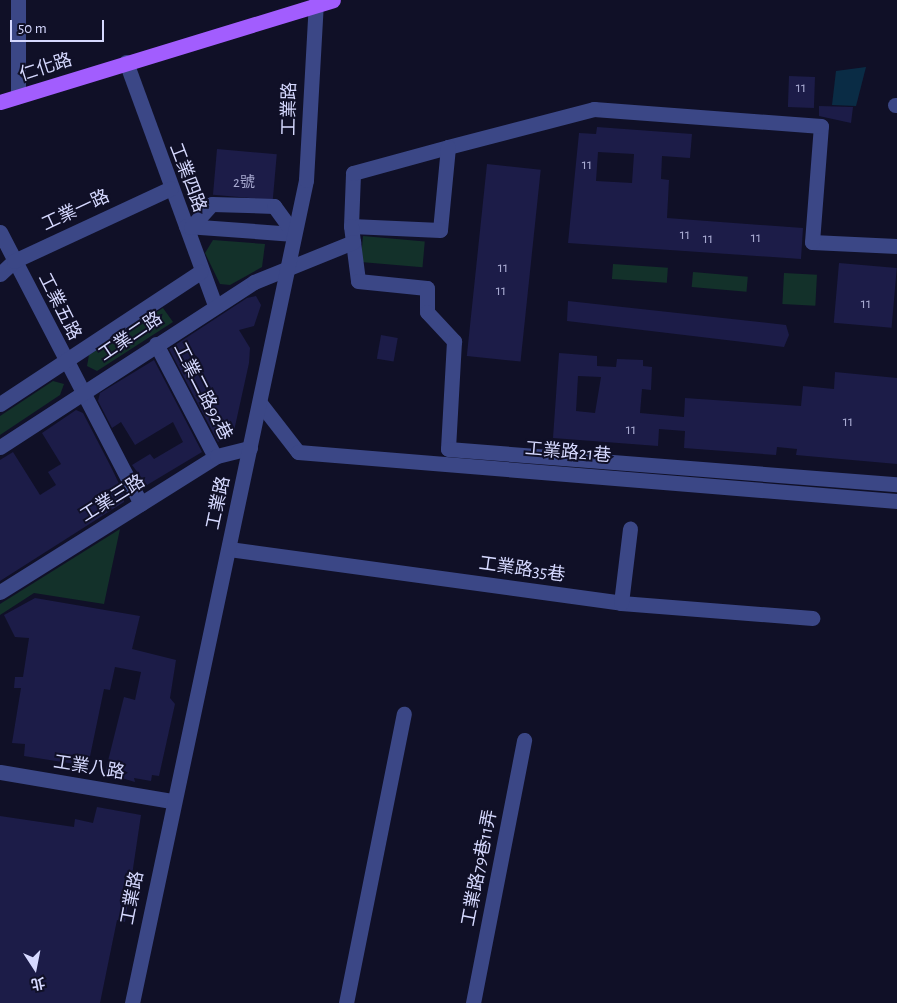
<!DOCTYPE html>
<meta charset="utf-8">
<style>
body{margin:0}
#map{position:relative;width:897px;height:1003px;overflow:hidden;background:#101027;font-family:"Alegreya Sans","Noto Sans TC",sans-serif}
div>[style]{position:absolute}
.green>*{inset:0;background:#13312a;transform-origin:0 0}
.water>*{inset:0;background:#0a2c45}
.building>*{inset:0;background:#1c1c48;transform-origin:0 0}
.minor>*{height:15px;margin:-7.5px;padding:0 7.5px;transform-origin:7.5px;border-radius:7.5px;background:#3b4786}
.major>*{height:15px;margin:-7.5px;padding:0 7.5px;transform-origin:7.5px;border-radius:7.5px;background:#a25dfe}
span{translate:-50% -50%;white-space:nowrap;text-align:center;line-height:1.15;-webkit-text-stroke:4px #101027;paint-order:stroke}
.number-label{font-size:15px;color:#a8aad1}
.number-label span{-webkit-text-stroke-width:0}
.street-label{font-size:18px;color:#d6d9ff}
.north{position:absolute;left:10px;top:943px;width:50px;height:50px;-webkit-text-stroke:4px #101027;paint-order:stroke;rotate:169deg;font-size:14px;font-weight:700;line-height:20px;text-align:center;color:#d6d9ff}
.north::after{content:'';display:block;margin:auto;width:18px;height:22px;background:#d6d9ff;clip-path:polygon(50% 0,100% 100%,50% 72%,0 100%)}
.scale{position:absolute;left:10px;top:20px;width:94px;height:22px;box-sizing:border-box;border:2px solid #d6d9ff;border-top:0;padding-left:6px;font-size:15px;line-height:18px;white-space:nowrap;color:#d6d9ff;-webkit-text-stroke:4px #101027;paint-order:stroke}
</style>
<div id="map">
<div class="green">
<div style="left:363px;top:236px;width:62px;height:26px;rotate:5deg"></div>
<div style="clip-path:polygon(213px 240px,265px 244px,262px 267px,230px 285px,220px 284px,205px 253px)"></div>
<div style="left:613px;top:264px;width:55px;height:15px;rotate:4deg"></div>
<div style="left:693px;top:272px;width:55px;height:15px;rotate:5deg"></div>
<div style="left:784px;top:273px;width:33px;height:31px;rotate:3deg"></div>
<div style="clip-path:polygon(163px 308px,173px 322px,97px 371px,87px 366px,89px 355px)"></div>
<div style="clip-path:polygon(53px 381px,64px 384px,60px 395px,0 435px,0 416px)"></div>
<div style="clip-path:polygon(120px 529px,104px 604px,34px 593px,0 615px,0 604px)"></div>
</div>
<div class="water">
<div style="clip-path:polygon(866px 67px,856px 106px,832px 105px,836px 71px)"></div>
</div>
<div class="building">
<div style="left:789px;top:76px;width:26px;height:31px;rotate:2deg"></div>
<div style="clip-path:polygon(819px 106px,853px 107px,851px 123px,819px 116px)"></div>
<div style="clip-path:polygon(evenodd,597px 127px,692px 134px,690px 158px,662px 156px,661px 179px,669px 180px,667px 218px,803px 228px,801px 259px,568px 243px,579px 133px,596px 134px,597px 127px,598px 152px,634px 154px,632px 183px,596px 181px,598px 152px)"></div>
<div style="left:217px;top:149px;width:60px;height:46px;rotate:5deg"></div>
<div style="left:487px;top:164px;width:54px;height:193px;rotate:6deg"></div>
<div style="left:839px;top:263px;width:58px;height:60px;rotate:5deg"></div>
<div style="clip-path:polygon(256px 296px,261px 305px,254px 326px,239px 330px,250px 348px,249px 363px,234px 431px,218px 442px,169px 349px,247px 298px)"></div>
<div style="clip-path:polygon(568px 301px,786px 325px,789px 335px,784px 347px,567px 321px)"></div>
<div style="left:381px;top:335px;width:17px;height:24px;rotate:10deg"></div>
<div style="clip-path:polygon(evenodd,559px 353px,597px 356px,597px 366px,616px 367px,617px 359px,643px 360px,643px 366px,652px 367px,651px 390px,642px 389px,640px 413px,684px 417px,685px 398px,801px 406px,803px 386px,834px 389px,835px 372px,897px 378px,897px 464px,796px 455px,797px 449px,777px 447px,776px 455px,684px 448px,685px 431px,659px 429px,658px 446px,553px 438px,559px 353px,578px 376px,601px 377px,595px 413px,576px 411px,578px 376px)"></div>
<div style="clip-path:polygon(154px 360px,202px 452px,147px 485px,132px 465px,150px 454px,154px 459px,183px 442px,173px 422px,135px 445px,121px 422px,112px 428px,98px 401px,100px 393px)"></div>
<div style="clip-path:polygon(76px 410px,83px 413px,111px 467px,124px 494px,124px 502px,0 581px,0 460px,13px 452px,40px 495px,56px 485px,48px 472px,61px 464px,42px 433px)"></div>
<div style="clip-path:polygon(35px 598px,140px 616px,132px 649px,176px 660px,170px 698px,175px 704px,159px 776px,152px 775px,151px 781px,134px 778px,135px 782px,105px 773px,124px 697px,135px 700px,141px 672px,115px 667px,110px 690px,104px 689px,88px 766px,24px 756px,25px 744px,12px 743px,21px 688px,14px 688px,15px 677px,23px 677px,29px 638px,15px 637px,4px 615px)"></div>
<div style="clip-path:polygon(97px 807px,141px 815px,125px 922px,117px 920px,100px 1003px,0 1003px,0 816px,74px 827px,75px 819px,93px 823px)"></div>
</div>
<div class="minor">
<div style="left:18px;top:0;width:96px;rotate:90deg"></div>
<div style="left:126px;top:62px;width:259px;rotate:69.9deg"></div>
<div style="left:895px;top:105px;width:2px"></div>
<div style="left:186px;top:226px;width:108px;rotate:4.2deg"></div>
<div style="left:351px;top:226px;width:53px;rotate:-87.8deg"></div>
<div style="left:353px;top:173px;width:98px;rotate:-15.3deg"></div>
<div style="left:191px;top:227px;width:31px;rotate:-48deg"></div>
<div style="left:212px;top:204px;width:62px;rotate:1.8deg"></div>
<div style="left:274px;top:206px;width:34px;rotate:54deg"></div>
<div style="left:0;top:232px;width:306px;rotate:62.6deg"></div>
<div style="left:897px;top:246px;width:85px;rotate:-177.3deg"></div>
<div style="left:812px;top:242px;width:116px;rotate:-85.6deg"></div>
<div style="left:821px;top:126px;width:228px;rotate:-175.7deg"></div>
<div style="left:594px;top:109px;width:151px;rotate:165.4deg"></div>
<div style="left:448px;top:147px;width:83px;rotate:95.5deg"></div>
<div style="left:440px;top:230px;width:89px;rotate:-177.4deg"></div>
<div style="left:351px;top:226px;width:55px;rotate:82.7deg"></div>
<div style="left:358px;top:281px;width:69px;rotate:5.8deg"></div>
<div style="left:427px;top:288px;width:24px;rotate:90deg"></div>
<div style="left:427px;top:312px;width:40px;rotate:47deg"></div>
<div style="left:454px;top:341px;width:108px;rotate:93.2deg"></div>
<div style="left:448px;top:449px;width:450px;rotate:4.5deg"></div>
<div style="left:0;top:274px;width:19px;rotate:-43deg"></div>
<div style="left:14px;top:261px;width:173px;rotate:-24.9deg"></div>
<div style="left:156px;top:344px;width:127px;rotate:62.4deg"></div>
<div style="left:260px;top:403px;width:62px;rotate:52.2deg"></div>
<div style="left:298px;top:452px;width:601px;rotate:4.68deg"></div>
<div style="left:0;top:404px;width:240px;rotate:-33.4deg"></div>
<div style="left:0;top:447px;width:303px;rotate:-33deg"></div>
<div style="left:254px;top:282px;width:107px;rotate:-22deg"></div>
<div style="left:229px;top:549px;width:396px;rotate:7.8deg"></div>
<div style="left:621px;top:603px;width:192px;rotate:4.5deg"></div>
<div style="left:0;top:592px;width:256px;rotate:-32.1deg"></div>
<div style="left:217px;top:456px;width:34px;rotate:-14deg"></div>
<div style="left:621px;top:603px;width:75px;rotate:-83.1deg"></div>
<div style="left:0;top:772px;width:174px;rotate:9.6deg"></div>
<div style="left:132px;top:1003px;width:841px;rotate:-78.06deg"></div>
<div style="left:306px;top:180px;width:180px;rotate:-86.8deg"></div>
<div style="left:346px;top:1003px;width:295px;rotate:-78.7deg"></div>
<div style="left:473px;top:1003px;width:268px;rotate:-79deg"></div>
</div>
<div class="major">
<div style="left:0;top:102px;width:348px;rotate:-17deg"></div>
</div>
<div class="number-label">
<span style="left:801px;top:88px">11</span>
<span style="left:587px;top:165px">11</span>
<span style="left:244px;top:183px">2號</span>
<span style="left:685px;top:235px">11</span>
<span style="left:756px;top:238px">11</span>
<span style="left:708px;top:239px">11</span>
<span style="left:503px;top:268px">11</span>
<span style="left:501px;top:291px">11</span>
<span style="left:866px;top:304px">11</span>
<span style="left:848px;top:422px">11</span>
<span style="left:631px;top:430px">11</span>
</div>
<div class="street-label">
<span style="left:46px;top:68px;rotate:-18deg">仁化路</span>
<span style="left:290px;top:109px;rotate:-89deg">工業路</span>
<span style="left:187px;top:178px;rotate:69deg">工業四路</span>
<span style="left:76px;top:211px;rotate:-25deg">工業一路</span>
<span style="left:59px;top:307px;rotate:63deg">工業五路</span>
<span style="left:131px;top:337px;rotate:-34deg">工業二路</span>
<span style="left:202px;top:392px;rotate:63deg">工業二路92巷</span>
<span style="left:568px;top:453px;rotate:5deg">工業路21巷</span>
<span style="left:113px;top:499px;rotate:-32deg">工業三路</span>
<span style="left:219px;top:503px;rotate:-78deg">工業路</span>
<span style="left:522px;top:570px;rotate:8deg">工業路35巷</span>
<span style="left:89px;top:768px;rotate:9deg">工業八路</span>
<span style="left:480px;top:868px;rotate:-79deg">工業路79巷11弄</span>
<span style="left:133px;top:898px;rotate:-79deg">工業路</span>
</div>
<div class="north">北</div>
<div class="scale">50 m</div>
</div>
